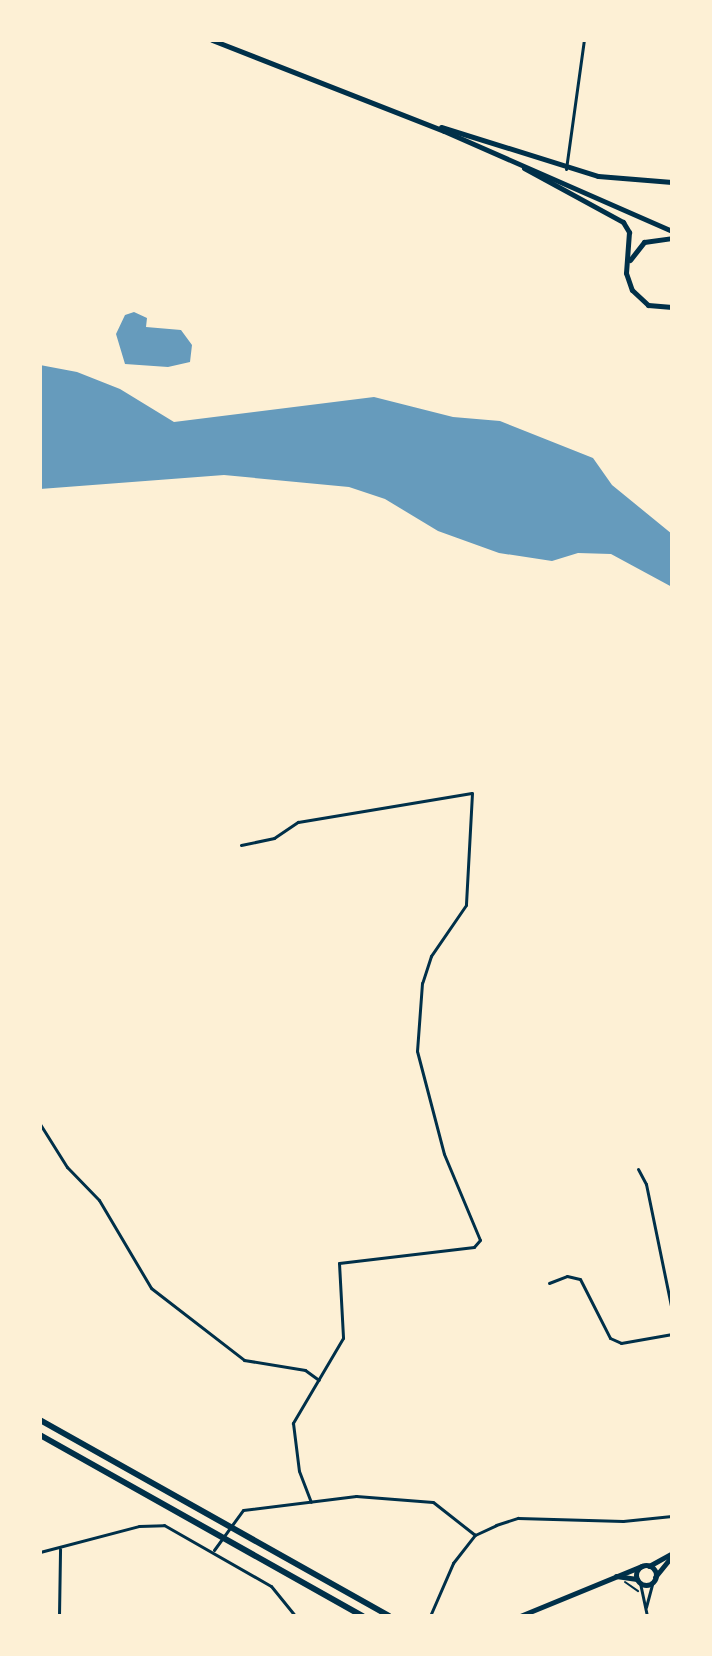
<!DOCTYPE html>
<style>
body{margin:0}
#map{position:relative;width:712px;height:1656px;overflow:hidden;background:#fdf0d5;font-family:"IBM Plex Sans",sans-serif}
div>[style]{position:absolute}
.water>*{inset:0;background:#669bbc}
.path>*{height:2px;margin:-1px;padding:0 1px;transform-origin:1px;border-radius:1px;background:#003049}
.minor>*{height:3px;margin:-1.5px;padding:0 1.5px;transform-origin:1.5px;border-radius:1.5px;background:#003049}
.primary>*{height:5px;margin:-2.5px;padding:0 2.5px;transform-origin:2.5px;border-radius:2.5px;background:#003049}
.primary>.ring{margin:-2.5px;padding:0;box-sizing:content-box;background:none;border:5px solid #003049;border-radius:50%}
.motorway>*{height:6px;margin:-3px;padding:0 3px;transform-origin:3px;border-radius:3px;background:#003049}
span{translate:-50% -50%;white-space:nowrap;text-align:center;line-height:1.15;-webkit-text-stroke:8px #fdf0d5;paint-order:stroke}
.frame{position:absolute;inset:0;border:42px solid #fdf0d5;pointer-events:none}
</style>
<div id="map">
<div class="water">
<div style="clip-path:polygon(134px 312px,147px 318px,146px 327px,181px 330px,192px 345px,190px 362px,168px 367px,125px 364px,116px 334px,125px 315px)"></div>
<div style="clip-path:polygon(40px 365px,77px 372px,120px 389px,174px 422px,374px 397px,453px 417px,500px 421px,593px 458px,612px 485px,672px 534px,672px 587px,611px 554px,578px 553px,552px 561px,499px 553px,438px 531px,385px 499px,349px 487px,224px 475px,40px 489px)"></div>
</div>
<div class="path">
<div style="left:625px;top:1582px;width:16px;rotate:35deg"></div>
</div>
<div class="minor">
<div style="left:566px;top:169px;width:130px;rotate:-82.1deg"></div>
<div style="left:241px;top:845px;width:34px;rotate:-12deg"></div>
<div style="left:274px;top:838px;width:29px;rotate:-34deg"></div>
<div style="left:298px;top:822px;width:176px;rotate:-9.5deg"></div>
<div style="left:472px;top:793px;width:112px;rotate:93.1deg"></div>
<div style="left:466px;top:905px;width:62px;rotate:124.5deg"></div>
<div style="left:431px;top:956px;width:28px;rotate:108deg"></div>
<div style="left:422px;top:983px;width:68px;rotate:94.2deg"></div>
<div style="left:417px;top:1051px;width:106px;rotate:75.3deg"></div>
<div style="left:444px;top:1154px;width:93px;rotate:67.3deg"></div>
<div style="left:480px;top:1240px;width:9px;rotate:131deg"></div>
<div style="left:474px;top:1247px;width:136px;rotate:173.2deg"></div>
<div style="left:339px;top:1263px;width:75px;rotate:86.9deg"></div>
<div style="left:343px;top:1338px;width:99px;rotate:120.5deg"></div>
<div style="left:293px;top:1423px;width:48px;rotate:82.9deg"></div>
<div style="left:299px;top:1471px;width:33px;rotate:69deg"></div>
<div style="left:40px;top:1124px;width:51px;rotate:57.9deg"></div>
<div style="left:67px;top:1167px;width:46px;rotate:45.9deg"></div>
<div style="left:99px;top:1200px;width:102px;rotate:59.4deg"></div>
<div style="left:151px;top:1288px;width:118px;rotate:37.7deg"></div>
<div style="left:244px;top:1360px;width:62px;rotate:9.3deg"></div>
<div style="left:305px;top:1370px;width:17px;rotate:36deg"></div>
<div style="left:638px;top:1169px;width:17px;rotate:62deg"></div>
<div style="left:646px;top:1184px;width:130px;rotate:78.4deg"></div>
<div style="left:549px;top:1283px;width:19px;rotate:-21deg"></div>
<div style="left:567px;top:1276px;width:13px;rotate:13deg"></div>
<div style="left:580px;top:1279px;width:66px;rotate:63deg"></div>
<div style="left:610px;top:1338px;width:12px;rotate:24deg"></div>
<div style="left:621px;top:1343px;width:52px;rotate:-10deg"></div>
<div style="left:214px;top:1550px;width:49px;rotate:-54.1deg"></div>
<div style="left:243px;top:1510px;width:114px;rotate:-7.1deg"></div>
<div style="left:356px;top:1496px;width:77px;rotate:4.5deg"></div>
<div style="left:433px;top:1502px;width:53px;rotate:38.2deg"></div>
<div style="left:40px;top:1552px;width:102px;rotate:-14.7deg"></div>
<div style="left:139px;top:1526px;width:25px;rotate:-2deg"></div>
<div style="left:164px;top:1525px;width:123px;rotate:29.7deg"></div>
<div style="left:271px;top:1586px;width:38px;rotate:51deg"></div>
<div style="left:640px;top:1583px;width:34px;rotate:78deg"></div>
<div style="left:646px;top:1607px;width:27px;rotate:-75deg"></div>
<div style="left:59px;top:1616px;width:67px;rotate:-89.1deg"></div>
<div style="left:430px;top:1616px;width:58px;rotate:-66.5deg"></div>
<div style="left:453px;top:1563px;width:36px;rotate:-52deg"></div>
<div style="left:475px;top:1535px;width:23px;rotate:-25deg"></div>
<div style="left:496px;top:1525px;width:23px;rotate:-18deg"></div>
<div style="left:518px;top:1518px;width:105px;rotate:1.6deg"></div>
<div style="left:623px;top:1521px;width:49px;rotate:-5.8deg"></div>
</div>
<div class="primary">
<div style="left:212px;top:40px;width:249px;rotate:21.4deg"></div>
<div style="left:444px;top:131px;width:249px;rotate:23.7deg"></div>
<div style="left:441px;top:127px;width:164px;rotate:17.3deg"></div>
<div style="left:598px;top:176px;width:74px;rotate:4.6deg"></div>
<div style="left:524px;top:168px;width:113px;rotate:28.6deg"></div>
<div style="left:623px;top:222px;width:12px;rotate:59deg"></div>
<div style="left:629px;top:232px;width:41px;rotate:94.2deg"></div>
<div style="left:626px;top:273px;width:18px;rotate:71deg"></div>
<div style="left:632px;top:290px;width:22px;rotate:43deg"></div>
<div style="left:648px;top:305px;width:24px;rotate:5deg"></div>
<div style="left:630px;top:260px;width:23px;rotate:-52deg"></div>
<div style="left:644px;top:242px;width:28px;rotate:-8deg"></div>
<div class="ring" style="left:636px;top:1565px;width:15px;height:15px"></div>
<div style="left:649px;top:1566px;width:26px;rotate:-29deg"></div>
<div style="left:616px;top:1576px;width:21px;rotate:8deg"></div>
<div style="left:655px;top:1577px;width:27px;rotate:-51deg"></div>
<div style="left:520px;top:1616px;width:132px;rotate:-22.3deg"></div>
</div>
<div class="motorway">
<div style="left:40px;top:1420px;width:400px;rotate:29.3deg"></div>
<div style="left:40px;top:1435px;width:370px;rotate:29.3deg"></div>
</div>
<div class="frame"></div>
</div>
